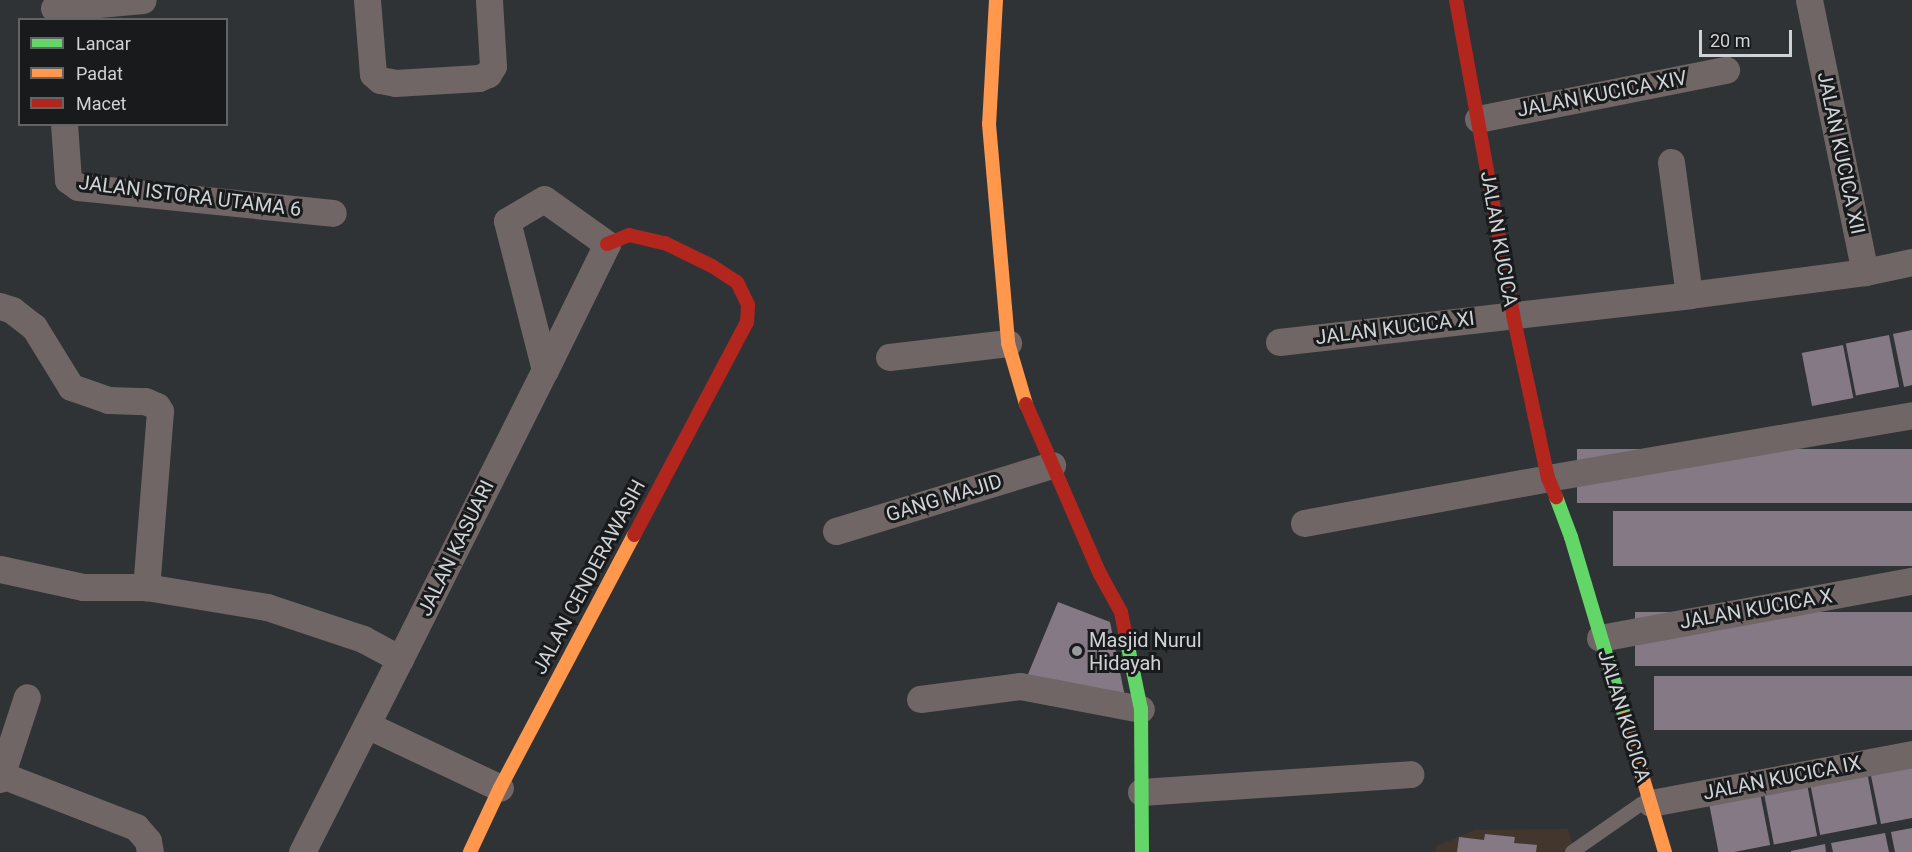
<!DOCTYPE html>
<style>
body{margin:0}
#map{position:relative;width:1912px;height:852px;overflow:hidden;background:#303335;font-family:Roboto,sans-serif}
div>[style]{position:absolute}
.education>*{inset:0;background:#43362c}
.building>*{inset:0;background:#867986;transform-origin:0 0}
.lane>*{height:14px;margin:-7px;padding:0 7px;transform-origin:7px;border-radius:7px;background:#706665}
.street>*{height:27px;margin:-13.5px;padding:0 13.5px;transform-origin:13.5px;border-radius:13.5px;background:#706665}
.fast>*{height:14px;margin:-7px;padding:0 7px;transform-origin:7px;border-radius:7px;background:#63d668}
.slow>*{height:14px;margin:-7px;padding:0 7px;transform-origin:7px;border-radius:7px;background:#ff974d}
.jam>*{height:14px;margin:-7px;padding:0 7px;transform-origin:7px;border-radius:7px;background:#b3261e}
.dots>*{width:16px;height:16px;translate:-50% -50%;box-sizing:border-box;border:3px solid #181a1c;border-radius:50%}
span{translate:-50% -50%;white-space:nowrap;text-align:center;line-height:1.15;-webkit-text-stroke:6px #181a1c;paint-order:stroke}
.street-label{font-size:20px;color:#d0d3d6}
.poi-label{font-size:20px;color:#d0d3d6}
.left{translate:0 -50%;text-align:left}
.legend{position:absolute;left:18px;top:18px;width:210px;height:108px;box-sizing:border-box;background:#181a1c;border:2px solid #626466;margin:0;padding:8px 10px;list-style:none;font-size:18px;color:#d0d3d6}
.legend li{display:flex;align-items:center;gap:12px;height:30px}
.legend b{width:30px;border:2px solid #626466}
.scale{position:absolute;left:1699px;top:30px;width:93px;height:27px;box-sizing:border-box;border:3px solid #d0d3d6;border-top:0;padding-left:8px;font-size:18px;line-height:21px;white-space:nowrap;color:#d0d3d6;-webkit-text-stroke:4px #181a1c;paint-order:stroke}
</style>
<div id="map">
<div class="education">
<div style="clip-path:polygon(1568px 829px,1574px 852px,1436px 852px,1436px 846px,1475px 830px)"></div>
</div>
<div class="building">
<div style="clip-path:polygon(1912px 330px,1912px 385px,1904px 387px,1893px 334px)"></div>
<div style="left:1889px;top:335px;width:53px;height:44px;rotate:79deg"></div>
<div style="left:1843px;top:345px;width:54px;height:42px;rotate:79deg"></div>
<div style="left:1912px;top:449px;width:54px;height:335px;rotate:90deg"></div>
<div style="left:1912px;top:511px;width:55px;height:299px;rotate:90deg"></div>
<div style="clip-path:polygon(1058px 602px,1110px 622px,1125px 697px,1026px 679px)"></div>
<div style="left:1912px;top:612px;width:54px;height:277px;rotate:90deg"></div>
<div style="left:1912px;top:676px;width:54px;height:258px;rotate:90deg"></div>
<div style="clip-path:polygon(1912px 763px,1912px 818px,1881px 824px,1870px 771px)"></div>
<div style="left:1867px;top:772px;width:53px;height:58px;rotate:79deg"></div>
<div style="left:1807px;top:784px;width:53px;height:44px;rotate:79deg"></div>
<div style="left:1760px;top:793px;width:53px;height:52px;rotate:79deg"></div>
<div style="clip-path:polygon(1912px 828px,1912px 852px,1895px 852px,1891px 832px)"></div>
<div style="clip-path:polygon(1885px 833px,1889px 852px,1833px 852px,1831px 843px)"></div>
<div style="clip-path:polygon(1485px 834px,1515px 837px,1514px 843px,1537px 845px,1536px 852px,1457px 852px,1459px 837px,1484px 840px)"></div>
<div style="clip-path:polygon(1825px 844px,1826px 852px,1791px 852px,1791px 851px)"></div>
</div>
<div class="lane">
<div style="left:1572px;top:852px;width:84px;rotate:-34.8deg"></div>
<div style="left:1641px;top:804px;width:10px;rotate:-6deg"></div>
</div>
<div class="street">
<div style="left:367px;top:0;width:74px;rotate:85.4deg"></div>
<div style="left:373px;top:74px;width:9px;rotate:41deg"></div>
<div style="left:380px;top:80px;width:15px;rotate:11deg"></div>
<div style="left:395px;top:83px;width:84px;rotate:-3.4deg"></div>
<div style="left:479px;top:78px;width:10px;rotate:-24deg"></div>
<div style="left:488px;top:74px;width:9px;rotate:-58deg"></div>
<div style="left:493px;top:66px;width:66px;rotate:-93.5deg"></div>
<div style="left:1809px;top:0;width:278px;rotate:78.4deg"></div>
<div style="left:54px;top:8px;width:89px;rotate:-5.1deg"></div>
<div style="left:1478px;top:119px;width:253px;rotate:-11.2deg"></div>
<div style="left:64px;top:124px;width:56px;rotate:85.9deg"></div>
<div style="left:68px;top:180px;width:12px;rotate:35deg"></div>
<div style="left:78px;top:187px;width:256px;rotate:5.8deg"></div>
<div style="left:1671px;top:162px;width:134px;rotate:82.3deg"></div>
<div style="left:0;top:306px;width:13px;rotate:18deg"></div>
<div style="left:12px;top:310px;width:28px;rotate:38deg"></div>
<div style="left:34px;top:327px;width:70px;rotate:58.3deg"></div>
<div style="left:71px;top:387px;width:39px;rotate:19deg"></div>
<div style="left:108px;top:400px;width:37px;rotate:2deg"></div>
<div style="left:145px;top:401px;width:13px;rotate:23deg"></div>
<div style="left:157px;top:406px;width:6px;rotate:59deg"></div>
<div style="left:160px;top:411px;width:177px;rotate:94.5deg"></div>
<div style="left:1279px;top:342px;width:413px;rotate:-6.5deg"></div>
<div style="left:1689px;top:295px;width:177px;rotate:-7.4deg"></div>
<div style="left:1865px;top:272px;width:48px;rotate:-12deg"></div>
<div style="left:889px;top:357px;width:120px;rotate:-6.7deg"></div>
<div style="left:1304px;top:523px;width:248px;rotate:-10.4deg"></div>
<div style="left:1548px;top:478px;width:369px;rotate:-9.8deg"></div>
<div style="left:836px;top:531px;width:226px;rotate:-17deg"></div>
<div style="left:0;top:569px;width:85px;rotate:12.2deg"></div>
<div style="left:83px;top:587px;width:63px"></div>
<div style="left:146px;top:587px;width:123px;rotate:9.4deg"></div>
<div style="left:267px;top:607px;width:101px;rotate:18.4deg"></div>
<div style="left:363px;top:639px;width:42px;rotate:28.4deg"></div>
<div style="left:1600px;top:638px;width:317px;rotate:-10.4deg"></div>
<div style="left:920px;top:699px;width:101px;rotate:-7.4deg"></div>
<div style="left:1020px;top:686px;width:123px;rotate:10.8deg"></div>
<div style="left:367px;top:725px;width:147px;rotate:25.3deg"></div>
<div style="left:2px;top:775px;width:144px;rotate:21.2deg"></div>
<div style="left:136px;top:827px;width:18px;rotate:49deg"></div>
<div style="left:148px;top:841px;width:11px;rotate:80deg"></div>
<div style="left:0;top:779px;width:86px;rotate:-71.8deg"></div>
<div style="left:1141px;top:792px;width:270px;rotate:-3.8deg"></div>
<div style="left:1651px;top:803px;width:266px;rotate:-10.6deg"></div>
<div style="left:302px;top:852px;width:216px;rotate:-63.1deg"></div>
<div style="left:400px;top:659px;width:323px;rotate:-63.4deg"></div>
<div style="left:545px;top:370px;width:140px;rotate:-63.8deg"></div>
<div style="left:607px;top:244px;width:77px;rotate:-144.5deg"></div>
<div style="left:544px;top:199px;width:43px;rotate:149.3deg"></div>
<div style="left:507px;top:221px;width:154px;rotate:75.7deg"></div>
</div>
<div class="fast">
<div style="left:1556px;top:497px;width:43px;rotate:69.4deg"></div>
<div style="left:1571px;top:537px;width:189px;rotate:73.4deg"></div>
<div style="left:1125px;top:632px;width:79px;rotate:78.3deg"></div>
<div style="left:1141px;top:709px;width:143px;rotate:89.6deg"></div>
</div>
<div class="slow">
<div style="left:996px;top:0;width:124px;rotate:93.2deg"></div>
<div style="left:989px;top:124px;width:220px;rotate:85deg"></div>
<div style="left:1008px;top:343px;width:64px;rotate:73.6deg"></div>
<div style="left:1625px;top:718px;width:140px;rotate:73.4deg"></div>
<div style="left:470px;top:852px;width:71px;rotate:-64.9deg"></div>
<div style="left:500px;top:788px;width:286px;rotate:-62.1deg"></div>
</div>
<div class="jam">
<div style="left:1456px;top:0;width:320px;rotate:79.7deg"></div>
<div style="left:1513px;top:315px;width:167px;rotate:77.9deg"></div>
<div style="left:1548px;top:478px;width:21px;rotate:67deg"></div>
<div style="left:607px;top:244px;width:24px;rotate:-22deg"></div>
<div style="left:629px;top:235px;width:37px;rotate:13deg"></div>
<div style="left:665px;top:243px;width:52px;rotate:26.1deg"></div>
<div style="left:712px;top:266px;width:30px;rotate:33deg"></div>
<div style="left:737px;top:282px;width:25px;rotate:64deg"></div>
<div style="left:748px;top:305px;width:17px;rotate:93deg"></div>
<div style="left:747px;top:322px;width:241px;rotate:117.9deg"></div>
<div style="left:1026px;top:404px;width:185px;rotate:66.5deg"></div>
<div style="left:1100px;top:574px;width:43px;rotate:61.1deg"></div>
<div style="left:1121px;top:612px;width:20px;rotate:79deg"></div>
</div>
<div class="dots">
<div style="left:1077px;top:651px;background:#989b9e"></div>
</div>
<div class="street-label">
<span style="left:1602px;top:94px;rotate:-11deg">JALAN KUCICA XIV</span>
<span style="left:1841px;top:153px;rotate:78deg">JALAN KUCICA XII</span>
<span style="left:190px;top:196px;rotate:7deg">JALAN ISTORA UTAMA 6</span>
<span style="left:1499px;top:239px;rotate:80deg">JALAN KUCICA</span>
<span style="left:1395px;top:328px;rotate:-7deg">JALAN KUCICA XI</span>
<span style="left:944px;top:498px;rotate:-17deg">GANG MAJID</span>
<span style="left:456px;top:548px;rotate:-64deg">JALAN KASUARI</span>
<span style="left:589px;top:577px;rotate:-62deg">JALAN CENDERAWASIH</span>
<span style="left:1756px;top:609px;rotate:-10deg">JALAN KUCICA X</span>
<span style="left:1624px;top:716px;rotate:73deg">JALAN KUCICA</span>
<span style="left:1782px;top:778px;rotate:-11deg">JALAN KUCICA IX</span>
</div>
<div class="poi-label">
<span class="left" style="left:1089px;top:652px">Masjid Nurul<br>Hidayah</span>
</div>
<ul class="legend">
<li><b style="height:8px;background:#63d668"></b>Lancar</li>
<li><b style="height:8px;background:#ff974d"></b>Padat</li>
<li><b style="height:8px;background:#b3261e"></b>Macet</li>
</ul>
<div class="scale">20 m</div>
</div>
